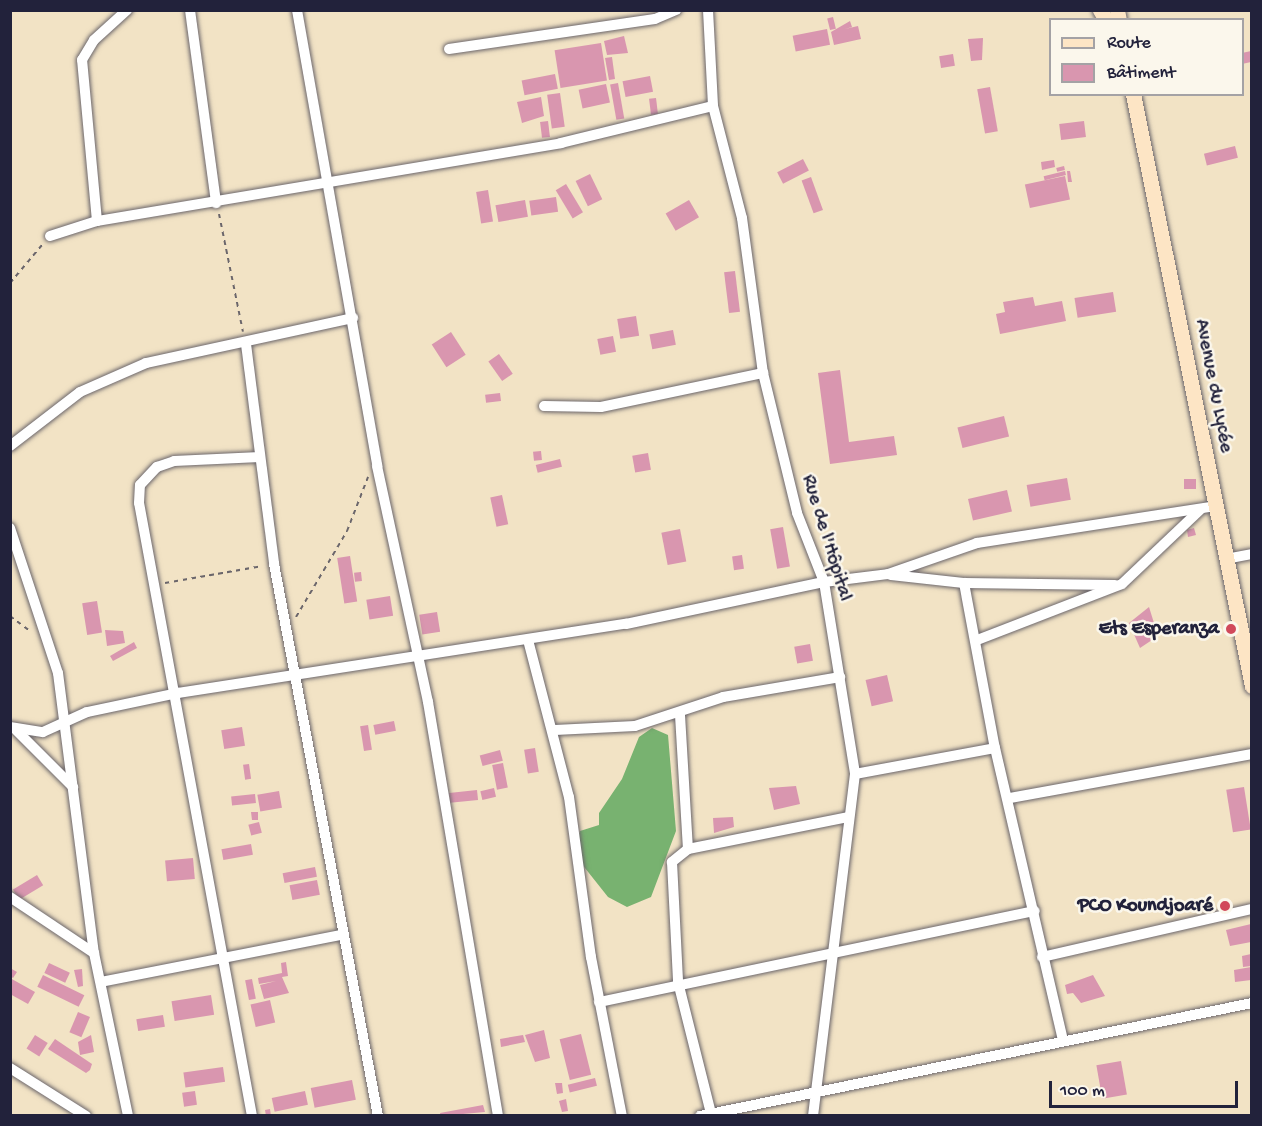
<!DOCTYPE html>
<meta charset="utf-8">
<style>
body{margin:0}
#map{position:relative;width:1262px;height:1126px;overflow:hidden;background:#f2e3c5;font-family:"Gochi Hand",sans-serif}
div>[style]{position:absolute}
.forest>*{inset:0;background:#78b270}
.building>*{inset:0;background:#d996af;transform-origin:0 0}
.path>*{height:2px;margin-top:-1px;transform-origin:0;background:repeating-linear-gradient(90deg,#6b666b 0 4.5px,transparent 0 9px)}
.roads{filter:drop-shadow(0 0 2px #6b666b) drop-shadow(0 0 2px #6b666b)}
.minor>*{height:10px;margin:-5px;padding:0 5px;transform-origin:5px;border-radius:5px;background:#fff}
.secondary>*{height:15px;margin:-7.5px;padding:0 7.5px;transform-origin:7.5px;border-radius:7.5px;background:#fde5c5}
.dots>*{width:16px;height:16px;translate:-50% -50%;box-sizing:border-box;border:3px solid #fbf7ec;border-radius:50%}
span{translate:-50% -50%;white-space:nowrap;text-align:center;line-height:1.15;-webkit-text-stroke:5px #fbf7ec;paint-order:stroke}
.street-label{font-size:20px;color:#22223b}
.poi-label{font-size:20px;color:#22223b;font-weight:700}
.right{translate:-100% -50%;text-align:right}
.frame{position:absolute;inset:0;border:12px solid #22223b;pointer-events:none}
.legend{position:absolute;left:1049px;top:18px;width:195px;height:78px;box-sizing:border-box;background:#fbf7ec;border:2px solid #a4a2a5;margin:0;padding:8px 10px;list-style:none;font-size:18px;color:#22223b}
.legend li{display:flex;align-items:center;gap:12px;height:30px}
.legend b{width:30px;border:2px solid #a4a2a5}
.scale{position:absolute;left:1049px;top:1081px;width:189px;height:27px;box-sizing:border-box;border:3px solid #22223b;border-top:0;padding-left:8px;font-size:18px;line-height:21px;white-space:nowrap;color:#22223b;-webkit-text-stroke:4px #fbf7ec;paint-order:stroke}
</style>
<div id="map">
<div class="forest">
<div style="clip-path:polygon(652px 728px,668px 735px,676px 831px,651px 897px,627px 907px,608px 897px,581px 863px,578px 843px,580px 831px,599px 825px,599px 813px,622px 779px,639px 737px)"></div>
</div>
<div class="building">
<div style="left:833px;top:17px;width:12px;height:6px;rotate:76deg"></div>
<div style="clip-path:polygon(850px 21px,852px 27px,845px 29px,858px 26px,861px 39px,834px 45px,831px 32px)"></div>
<div style="left:827px;top:29px;width:16px;height:35px;rotate:79deg"></div>
<div style="clip-path:polygon(624px 36px,628px 53px,607px 55px,604px 41px)"></div>
<div style="clip-path:polygon(983px 38px,982px 60px,971px 61px,968px 39px)"></div>
<div style="left:601px;top:43px;width:38px;height:47px;rotate:81deg"></div>
<div style="clip-path:polygon(1251px 51px,1251px 62px,1242px 64px,1242px 53px)"></div>
<div style="left:953px;top:54px;width:12px;height:14px;rotate:81deg"></div>
<div style="clip-path:polygon(612px 57px,615px 79px,609px 80px,605px 58px)"></div>
<div style="left:555px;top:74px;width:15px;height:34px;rotate:79deg"></div>
<div style="left:650px;top:76px;width:16px;height:28px;rotate:79deg"></div>
<div style="left:618px;top:83px;width:36px;height:8px;rotate:80deg"></div>
<div style="left:606px;top:84px;width:19px;height:28px;rotate:78deg"></div>
<div style="left:990px;top:87px;width:45px;height:13px;rotate:80deg"></div>
<div style="left:560px;top:93px;width:34px;height:13px;rotate:82deg"></div>
<div style="clip-path:polygon(541px 97px,544px 116px,522px 123px,517px 102px)"></div>
<div style="left:656px;top:98px;width:16px;height:7px;rotate:83deg"></div>
<div style="left:548px;top:121px;width:16px;height:8px;rotate:83deg"></div>
<div style="left:1084px;top:121px;width:16px;height:25px;rotate:83deg"></div>
<div style="left:1235px;top:146px;width:12px;height:32px;rotate:76deg"></div>
<div style="left:803px;top:159px;width:13px;height:29px;rotate:63deg"></div>
<div style="clip-path:polygon(1054px 160px,1055px 167px,1042px 170px,1041px 162px)"></div>
<div style="left:1064px;top:166px;width:4px;height:8px;rotate:76deg"></div>
<div style="left:1065px;top:171px;width:4px;height:22px;rotate:76deg"></div>
<div style="clip-path:polygon(1067px 171px,1070px 171px,1072px 182px,1068px 182px)"></div>
<div style="left:590px;top:174px;width:28px;height:16px;rotate:64deg"></div>
<div style="left:1065px;top:176px;width:24px;height:41px;rotate:78deg"></div>
<div style="left:811px;top:177px;width:35px;height:10px;rotate:70deg"></div>
<div style="left:566px;top:184px;width:33px;height:12px;rotate:59deg"></div>
<div style="left:488px;top:190px;width:32px;height:12px;rotate:81deg"></div>
<div style="left:556px;top:197px;width:15px;height:27px;rotate:82deg"></div>
<div style="left:525px;top:200px;width:17px;height:30px;rotate:80deg"></div>
<div style="left:689px;top:200px;width:20px;height:27px;rotate:60deg"></div>
<div style="left:735px;top:271px;width:41px;height:11px;rotate:83deg"></div>
<div style="left:1113px;top:292px;width:20px;height:39px;rotate:81deg"></div>
<div style="clip-path:polygon(1033px 297px,1035px 306px,1062px 301px,1066px 321px,1000px 334px,996px 314px,1005px 312px,1003px 302px)"></div>
<div style="left:636px;top:316px;width:20px;height:19px;rotate:81deg"></div>
<div style="left:673px;top:330px;width:15px;height:24px;rotate:79deg"></div>
<div style="left:451px;top:332px;width:27px;height:23px;rotate:57deg"></div>
<div style="left:613px;top:336px;width:16px;height:16px;rotate:79deg"></div>
<div style="left:499px;top:354px;width:24px;height:13px;rotate:55deg"></div>
<div style="clip-path:polygon(840px 370px,849px 442px,894px 436px,897px 455px,830px 464px,818px 373px)"></div>
<div style="left:500px;top:393px;width:8px;height:15px;rotate:83deg"></div>
<div style="left:1004px;top:416px;width:21px;height:48px;rotate:76deg"></div>
<div style="left:541px;top:451px;width:9px;height:8px;rotate:84deg"></div>
<div style="left:648px;top:453px;width:17px;height:16px;rotate:80deg"></div>
<div style="left:560px;top:459px;width:8px;height:25px;rotate:76deg"></div>
<div style="left:1067px;top:478px;width:22px;height:41px;rotate:80deg"></div>
<div style="left:1196px;top:479px;width:10px;height:12px;rotate:90deg"></div>
<div style="left:1007px;top:490px;width:22px;height:40px;rotate:77deg"></div>
<div style="left:502px;top:495px;width:30px;height:12px;rotate:78deg"></div>
<div style="left:783px;top:527px;width:40px;height:13px;rotate:80deg"></div>
<div style="clip-path:polygon(1194px 528px,1196px 535px,1188px 537px,1187px 530px)"></div>
<div style="left:680px;top:529px;width:33px;height:19px;rotate:79deg"></div>
<div style="left:742px;top:555px;width:14px;height:10px;rotate:82deg"></div>
<div style="left:350px;top:556px;width:46px;height:13px;rotate:81deg"></div>
<div style="left:361px;top:572px;width:9px;height:7px;rotate:84deg"></div>
<div style="left:390px;top:596px;width:20px;height:24px;rotate:81deg"></div>
<div style="left:97px;top:601px;width:32px;height:15px;rotate:81deg"></div>
<div style="clip-path:polygon(1149px 607px,1158px 636px,1140px 648px,1129px 623px)"></div>
<div style="left:437px;top:612px;width:20px;height:18px;rotate:81deg"></div>
<div style="clip-path:polygon(105px 630px,123px 631px,125px 643px,107px 646px)"></div>
<div style="clip-path:polygon(134px 642px,137px 648px,113px 661px,110px 656px)"></div>
<div style="left:810px;top:644px;width:17px;height:16px;rotate:80deg"></div>
<div style="left:887px;top:675px;width:27px;height:22px;rotate:77deg"></div>
<div style="left:394px;top:721px;width:10px;height:21px;rotate:79deg"></div>
<div style="left:368px;top:725px;width:25px;height:8px;rotate:81deg"></div>
<div style="left:242px;top:727px;width:19px;height:21px;rotate:81deg"></div>
<div style="left:535px;top:748px;width:24px;height:11px;rotate:81deg"></div>
<div style="left:500px;top:750px;width:11px;height:21px;rotate:75deg"></div>
<div style="left:503px;top:763px;width:25px;height:11px;rotate:79deg"></div>
<div style="left:249px;top:764px;width:15px;height:6px;rotate:82deg"></div>
<div style="clip-path:polygon(796px 786px,800px 804px,774px 810px,769px 788px)"></div>
<div style="left:1244px;top:787px;width:43px;height:18px;rotate:81deg"></div>
<div style="left:494px;top:788px;width:9px;height:14px;rotate:77deg"></div>
<div style="left:477px;top:790px;width:10px;height:28px;rotate:84deg"></div>
<div style="left:279px;top:791px;width:17px;height:22px;rotate:80deg"></div>
<div style="left:255px;top:794px;width:9px;height:24px;rotate:84deg"></div>
<div style="clip-path:polygon(251px 812px,258px 812px,258px 820px,252px 820px)"></div>
<div style="clip-path:polygon(733px 817px,734px 827px,714px 833px,713px 818px)"></div>
<div style="left:259px;top:822px;width:11px;height:11px;rotate:75deg"></div>
<div style="left:251px;top:844px;width:11px;height:30px;rotate:80deg"></div>
<div style="left:193px;top:858px;width:21px;height:28px;rotate:85deg"></div>
<div style="left:315px;top:867px;width:10px;height:33px;rotate:79deg"></div>
<div style="left:37px;top:875px;width:12px;height:28px;rotate:59deg"></div>
<div style="left:317px;top:880px;width:15px;height:28px;rotate:79deg"></div>
<div style="clip-path:polygon(1251px 924px,1251px 942px,1230px 946px,1226px 930px)"></div>
<div style="clip-path:polygon(1251px 954px,1251px 966px,1243px 967px,1242px 956px)"></div>
<div style="clip-path:polygon(286px 962px,288px 976px,282px 977px,289px 993px,264px 999px,260px 985px,276px 981px,259px 984px,258px 978px,282px 973px,281px 963px)"></div>
<div style="left:49px;top:963px;width:23px;height:11px;rotate:25deg"></div>
<div style="clip-path:polygon(1251px 967px,1251px 980px,1235px 982px,1234px 970px)"></div>
<div style="clip-path:polygon(10px 968px,17px 972px,13px 978px,10px 976px)"></div>
<div style="clip-path:polygon(82px 969px,83px 986px,78px 987px,74px 970px)"></div>
<div style="left:43px;top:975px;width:46px;height:13px;rotate:26deg"></div>
<div style="clip-path:polygon(1093px 975px,1105px 996px,1081px 1003px,1073px 993px,1067px 994px,1065px 985px)"></div>
<div style="clip-path:polygon(10px 978px,35px 992px,28px 1004px,10px 994px)"></div>
<div style="left:252px;top:979px;width:20px;height:7px;rotate:79deg"></div>
<div style="left:211px;top:995px;width:20px;height:40px;rotate:81deg"></div>
<div style="left:270px;top:1000px;width:23px;height:20px;rotate:77deg"></div>
<div style="left:78px;top:1012px;width:13px;height:22px;rotate:23deg"></div>
<div style="left:163px;top:1015px;width:12px;height:27px;rotate:81deg"></div>
<div style="clip-path:polygon(544px 1030px,550px 1058px,535px 1062px,525px 1035px)"></div>
<div style="left:581px;top:1034px;width:42px;height:22px;rotate:76deg"></div>
<div style="left:35px;top:1035px;width:15px;height:16px;rotate:32deg"></div>
<div style="clip-path:polygon(91px 1035px,94px 1052px,80px 1055px,78px 1042px)"></div>
<div style="clip-path:polygon(523px 1035px,525px 1042px,501px 1047px,500px 1039px)"></div>
<div style="clip-path:polygon(55px 1039px,92px 1064px,90px 1070px,86px 1073px,48px 1049px)"></div>
<div style="left:1121px;top:1061px;width:34px;height:25px;rotate:80deg"></div>
<div style="left:223px;top:1067px;width:15px;height:40px;rotate:82deg"></div>
<div style="left:595px;top:1078px;width:8px;height:28px;rotate:76deg"></div>
<div style="left:352px;top:1080px;width:20px;height:42px;rotate:79deg"></div>
<div style="clip-path:polygon(555px 1083px,562px 1083px,563px 1093px,557px 1094px)"></div>
<div style="left:195px;top:1091px;width:14px;height:13px;rotate:82deg"></div>
<div style="left:305px;top:1091px;width:14px;height:34px;rotate:78deg"></div>
<div style="clip-path:polygon(566px 1099px,568px 1111px,562px 1112px,559px 1101px)"></div>
<div style="clip-path:polygon(483px 1105px,485px 1112px,441px 1116px,440px 1113px)"></div>
<div style="clip-path:polygon(270px 1109px,271px 1116px,266px 1116px,265px 1110px)"></div>
</div>
<div class="path">
<div style="left:219px;top:214px;width:120px;rotate:78.5deg"></div>
<div style="left:10px;top:283px;width:50px;rotate:-49.9deg"></div>
<div style="left:165px;top:583px;width:98px;rotate:-9.9deg"></div>
<div style="left:10px;top:616px;width:26px;rotate:37deg"></div>
<div style="left:296px;top:617px;width:100px;rotate:-59.3deg"></div>
<div style="left:347px;top:531px;width:58px;rotate:-68.7deg"></div>
</div>
<div class="roads">
<div class="minor">
<div style="left:190px;top:10px;width:195px;rotate:82.3deg"></div>
<div style="left:297px;top:10px;width:463px;rotate:80deg"></div>
<div style="left:377px;top:466px;width:241px;rotate:77.8deg"></div>
<div style="left:428px;top:702px;width:420px;rotate:80.4deg"></div>
<div style="left:708px;top:10px;width:96px;rotate:87deg"></div>
<div style="left:713px;top:106px;width:116px;rotate:75.5deg"></div>
<div style="left:742px;top:218px;width:156px;rotate:82.3deg"></div>
<div style="left:763px;top:373px;width:144px;rotate:76.3deg"></div>
<div style="left:797px;top:513px;width:74px;rotate:68.6deg"></div>
<div style="left:824px;top:582px;width:194px;rotate:80.8deg"></div>
<div style="left:855px;top:774px;width:345px;rotate:97deg"></div>
<div style="left:449px;top:49px;width:208px;rotate:-8.3deg"></div>
<div style="left:655px;top:19px;width:23px;rotate:-23deg"></div>
<div style="left:97px;top:221px;width:162px;rotate:-95.3deg"></div>
<div style="left:82px;top:60px;width:23px;rotate:-59deg"></div>
<div style="left:94px;top:40px;width:45px;rotate:-42.3deg"></div>
<div style="left:50px;top:236px;width:49px;rotate:-17.7deg"></div>
<div style="left:97px;top:221px;width:471px;rotate:-9.5deg"></div>
<div style="left:561px;top:143px;width:156px;rotate:-13.7deg"></div>
<div style="left:246px;top:344px;width:222px;rotate:82.7deg"></div>
<div style="left:274px;top:564px;width:562px;rotate:79.33deg"></div>
<div style="left:544px;top:406px;width:57px;rotate:1deg"></div>
<div style="left:601px;top:407px;width:166px;rotate:-11.9deg"></div>
<div style="left:10px;top:446px;width:88px;rotate:-37.6deg"></div>
<div style="left:80px;top:392px;width:72px;rotate:-23.7deg"></div>
<div style="left:146px;top:363px;width:212px;rotate:-12.3deg"></div>
<div style="left:10px;top:528px;width:153px;rotate:71.7deg"></div>
<div style="left:58px;top:673px;width:282px;rotate:82.7deg"></div>
<div style="left:94px;top:953px;width:167px;rotate:78.2deg"></div>
<div style="left:1226px;top:559px;width:26px;rotate:-11deg"></div>
<div style="left:891px;top:575px;width:73px;rotate:6.3deg"></div>
<div style="left:964px;top:583px;width:151px;rotate:0.8deg"></div>
<div style="left:964px;top:583px;width:168px;rotate:79.4deg"></div>
<div style="left:995px;top:748px;width:300px;rotate:76.9deg"></div>
<div style="left:528px;top:640px;width:162px;rotate:75.4deg"></div>
<div style="left:569px;top:797px;width:162px;rotate:82.2deg"></div>
<div style="left:591px;top:957px;width:162px;rotate:79deg"></div>
<div style="left:977px;top:640px;width:155px;rotate:-21.1deg"></div>
<div style="left:1122px;top:584px;width:108px;rotate:-43.5deg"></div>
<div style="left:680px;top:715px;width:134px;rotate:86.6deg"></div>
<div style="left:688px;top:849px;width:21px;rotate:141deg"></div>
<div style="left:672px;top:862px;width:120px;rotate:87.1deg"></div>
<div style="left:678px;top:982px;width:135px;rotate:75.9deg"></div>
<div style="left:10px;top:727px;width:33px;rotate:9deg"></div>
<div style="left:43px;top:732px;width:48px;rotate:-24.4deg"></div>
<div style="left:87px;top:712px;width:93px;rotate:-11.8deg"></div>
<div style="left:178px;top:693px;width:453px;rotate:-8.8deg"></div>
<div style="left:626px;top:624px;width:202px;rotate:-12deg"></div>
<div style="left:824px;top:582px;width:64px;rotate:-7.1deg"></div>
<div style="left:888px;top:574px;width:94px;rotate:-19.2deg"></div>
<div style="left:977px;top:543px;width:241px;rotate:-8.8deg"></div>
<div style="left:16px;top:730px;width:81px;rotate:45deg"></div>
<div style="left:555px;top:730px;width:80px;rotate:-2.9deg"></div>
<div style="left:635px;top:726px;width:93px;rotate:-18.2deg"></div>
<div style="left:723px;top:697px;width:119px;rotate:-9.7deg"></div>
<div style="left:855px;top:774px;width:142px;rotate:-10.5deg"></div>
<div style="left:1010px;top:798px;width:246px;rotate:-10.3deg"></div>
<div style="left:688px;top:849px;width:163px;rotate:-11.3deg"></div>
<div style="left:10px;top:897px;width:101px;rotate:33.7deg"></div>
<div style="left:1042px;top:957px;width:215px;rotate:-12.9deg"></div>
<div style="left:101px;top:982px;width:245px;rotate:-11.1deg"></div>
<div style="left:599px;top:1002px;width:445px;rotate:-11.8deg"></div>
<div style="left:10px;top:1068px;width:90px;rotate:32.3deg"></div>
<div style="left:252px;top:1116px;width:623px;rotate:-100.44deg"></div>
<div style="left:139px;top:503px;width:18px;rotate:-87deg"></div>
<div style="left:140px;top:485px;width:25px;rotate:-47deg"></div>
<div style="left:157px;top:467px;width:18px;rotate:-19deg"></div>
<div style="left:174px;top:461px;width:86px;rotate:-2.7deg"></div>
<div style="left:700px;top:1116px;width:563px;rotate:-11.57deg"></div>
</div>
<div class="secondary">
<div style="left:1100px;top:10px;width:12px;rotate:59deg"></div>
<div style="left:1117px;top:10px;width:10px;rotate:79deg"></div>
<div style="left:1133px;top:94px;width:604px;rotate:78.63deg"></div>
</div>
</div>
<div class="dots">
<div style="left:1231px;top:629px;background:#d1495b"></div>
<div style="left:1225px;top:906px;background:#d1495b"></div>
</div>
<div class="street-label">
<span style="left:1213px;top:386px;rotate:79deg">Avenue du Lycée</span>
<span style="left:826px;top:538px;rotate:73deg">Rue de l'Hôpital</span>
</div>
<div class="poi-label">
<span class="right" style="left:1219px;top:629px">Ets Esperanza</span>
<span class="right" style="left:1213px;top:906px">PCO Koundjoaré</span>
</div>
<div class="frame"></div>
<ul class="legend">
<li><b style="height:8px;background:#fde5c5"></b>Route</li>
<li><b style="height:16px;background:#d996af"></b>Bâtiment</li>
</ul>
<div class="scale">100 m</div>
</div>
